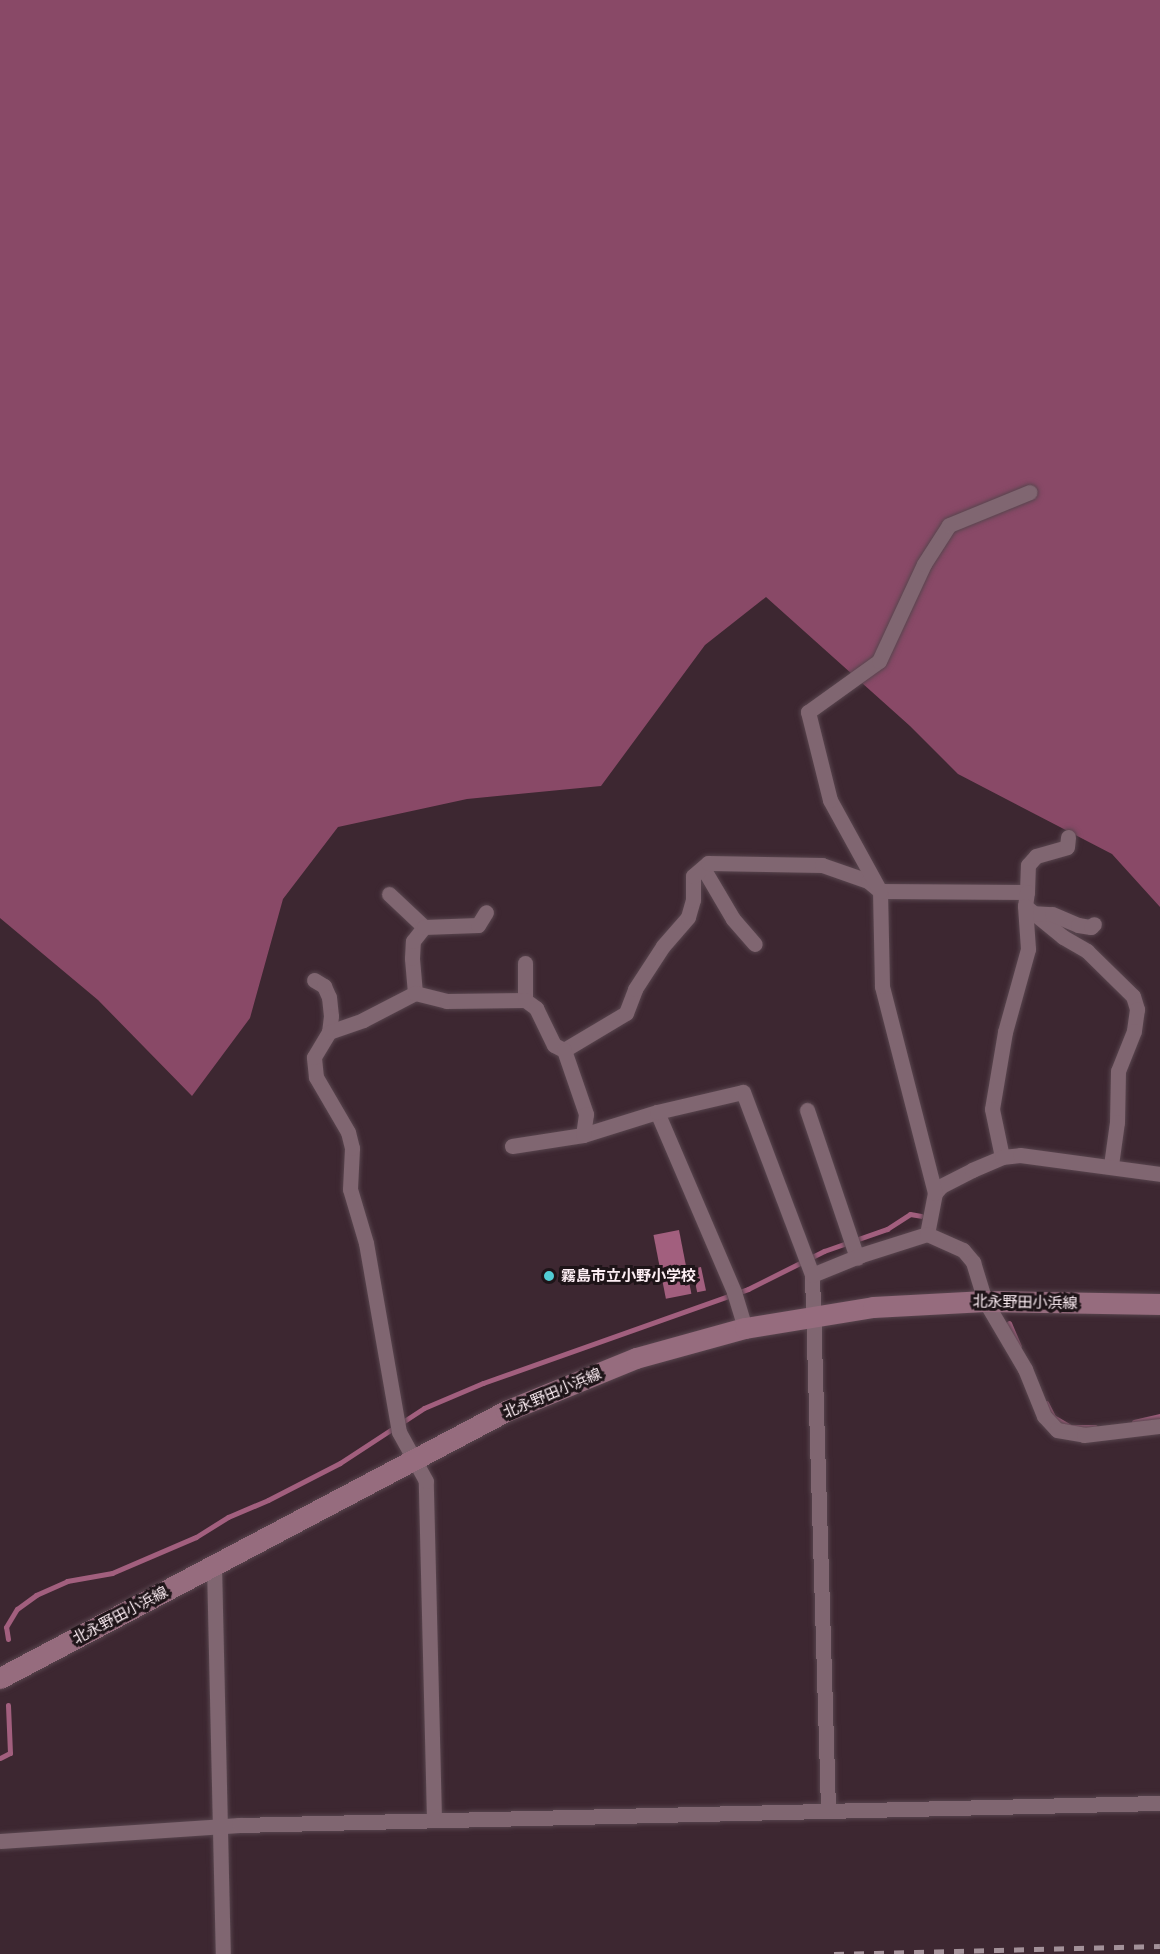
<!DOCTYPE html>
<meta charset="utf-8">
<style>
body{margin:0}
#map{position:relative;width:1160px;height:1954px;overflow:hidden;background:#3d2731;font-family:Quicksand,"Noto Sans JP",sans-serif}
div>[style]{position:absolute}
.forest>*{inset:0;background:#894967}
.water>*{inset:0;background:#a25f7e;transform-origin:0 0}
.stream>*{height:5px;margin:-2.5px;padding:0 2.5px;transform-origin:2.5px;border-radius:2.5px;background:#a25f7e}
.roads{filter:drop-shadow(0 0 2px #58454e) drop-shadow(0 0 2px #58454e)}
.minor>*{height:15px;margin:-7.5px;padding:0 7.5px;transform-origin:7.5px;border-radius:7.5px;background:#806671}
.secondary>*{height:21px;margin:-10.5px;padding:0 10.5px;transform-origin:10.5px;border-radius:10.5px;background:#966c7e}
.rail>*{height:4.5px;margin-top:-2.25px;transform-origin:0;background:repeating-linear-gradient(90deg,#a39199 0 10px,transparent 0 20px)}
.dots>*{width:16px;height:16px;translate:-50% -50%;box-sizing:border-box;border:3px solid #1e1418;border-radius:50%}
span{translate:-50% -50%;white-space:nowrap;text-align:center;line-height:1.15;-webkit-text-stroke:6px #1e1418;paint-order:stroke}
.poi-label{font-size:15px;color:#fdeef4;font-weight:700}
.left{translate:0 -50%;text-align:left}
.street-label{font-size:15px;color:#fdeef4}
</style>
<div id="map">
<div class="forest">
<div style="clip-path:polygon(0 0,1160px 0,1160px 907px,1112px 854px,958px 774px,910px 726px,766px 597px,705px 645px,601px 786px,467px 799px,338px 827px,283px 899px,250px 1018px,192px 1096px,98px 1000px,0 918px)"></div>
</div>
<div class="water">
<div style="left:679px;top:1230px;width:65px;height:26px;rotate:79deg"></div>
<div style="left:701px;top:1267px;width:24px;height:9px;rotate:78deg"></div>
</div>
<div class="stream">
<div style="left:1009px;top:1323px;width:25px;rotate:67deg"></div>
<div style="left:1046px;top:1403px;width:16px;rotate:63deg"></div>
<div style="left:1053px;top:1417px;width:20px;rotate:30deg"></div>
<div style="left:1070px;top:1427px;width:25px"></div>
<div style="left:1134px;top:1422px;width:27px;rotate:-13deg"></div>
<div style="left:8px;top:1639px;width:12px;rotate:-99deg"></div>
<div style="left:6px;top:1627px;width:21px;rotate:-59deg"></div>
<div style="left:17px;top:1609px;width:24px;rotate:-36deg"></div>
<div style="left:36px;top:1595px;width:34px;rotate:-24deg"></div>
<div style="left:67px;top:1581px;width:46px;rotate:-10.1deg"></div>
<div style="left:112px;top:1573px;width:91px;rotate:-23.2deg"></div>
<div style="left:196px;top:1537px;width:38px;rotate:-32deg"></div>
<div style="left:228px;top:1517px;width:43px;rotate:-23deg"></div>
<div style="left:268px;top:1500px;width:81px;rotate:-27.2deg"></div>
<div style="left:340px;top:1463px;width:100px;rotate:-33.2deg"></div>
<div style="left:424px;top:1408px;width:64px;rotate:-23deg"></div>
<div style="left:483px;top:1383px;width:281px;rotate:-19.5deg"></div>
<div style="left:748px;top:1289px;width:85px;rotate:-26.6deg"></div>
<div style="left:824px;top:1251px;width:67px;rotate:-19.2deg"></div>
<div style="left:887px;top:1229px;width:27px;rotate:-33deg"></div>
<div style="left:910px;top:1214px;width:11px;rotate:10deg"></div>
<div style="left:0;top:1758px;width:11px;rotate:-27deg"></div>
<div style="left:10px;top:1753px;width:48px;rotate:-92.4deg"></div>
</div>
<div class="roads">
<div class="minor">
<div style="left:703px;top:868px;width:59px;rotate:59.5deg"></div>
<div style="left:733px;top:919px;width:33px;rotate:49deg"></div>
<div style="left:1027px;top:892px;width:27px;rotate:-88deg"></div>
<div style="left:1028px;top:865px;width:12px;rotate:-48deg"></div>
<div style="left:1036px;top:856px;width:32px;rotate:-16deg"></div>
<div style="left:1067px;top:847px;width:10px;rotate:-84deg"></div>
<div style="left:389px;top:894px;width:48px;rotate:43.3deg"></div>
<div style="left:1025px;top:906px;width:49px;rotate:39.2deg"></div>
<div style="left:1063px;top:937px;width:28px;rotate:30deg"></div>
<div style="left:1087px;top:951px;width:64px;rotate:44.4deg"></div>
<div style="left:1133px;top:996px;width:14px;rotate:73deg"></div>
<div style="left:1137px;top:1009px;width:22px;rotate:98deg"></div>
<div style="left:1134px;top:1031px;width:43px;rotate:111.8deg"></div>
<div style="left:1118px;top:1071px;width:51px;rotate:91.1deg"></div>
<div style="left:1117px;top:1122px;width:43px;rotate:97.9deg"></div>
<div style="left:1030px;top:913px;width:22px;rotate:3deg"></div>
<div style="left:1052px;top:914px;width:28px;rotate:23deg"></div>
<div style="left:1078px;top:925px;width:13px;rotate:9deg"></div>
<div style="left:1091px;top:927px;width:4px;rotate:-45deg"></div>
<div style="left:525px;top:963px;width:37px;rotate:90deg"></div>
<div style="left:314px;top:980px;width:12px;rotate:31deg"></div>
<div style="left:324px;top:986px;width:12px;rotate:66deg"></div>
<div style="left:329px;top:997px;width:19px;rotate:84deg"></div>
<div style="left:331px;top:1016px;width:16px;rotate:97deg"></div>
<div style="left:415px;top:993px;width:35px;rotate:-95deg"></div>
<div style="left:412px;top:958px;width:17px;rotate:-87deg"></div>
<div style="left:413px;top:941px;width:18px;rotate:-52deg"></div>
<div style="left:424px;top:927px;width:54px;rotate:-2.1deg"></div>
<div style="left:478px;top:925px;width:15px;rotate:-58deg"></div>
<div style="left:564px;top:1050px;width:72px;rotate:-30.8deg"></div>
<div style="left:626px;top:1013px;width:26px;rotate:-69deg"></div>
<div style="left:635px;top:989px;width:51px;rotate:-56.9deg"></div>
<div style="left:663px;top:946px;width:38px;rotate:-49deg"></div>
<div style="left:688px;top:917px;width:18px;rotate:-74deg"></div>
<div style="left:693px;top:900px;width:24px;rotate:-90deg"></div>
<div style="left:693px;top:876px;width:20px;rotate:-41deg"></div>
<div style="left:708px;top:863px;width:114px;rotate:1deg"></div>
<div style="left:822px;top:865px;width:49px;rotate:19.2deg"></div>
<div style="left:868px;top:881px;width:16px;rotate:40deg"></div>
<div style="left:880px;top:891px;width:147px;rotate:0.4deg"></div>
<div style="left:1027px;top:892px;width:14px;rotate:98deg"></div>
<div style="left:1025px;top:906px;width:43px;rotate:86deg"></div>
<div style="left:1028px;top:949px;width:86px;rotate:105.5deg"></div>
<div style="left:1005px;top:1032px;width:78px;rotate:99.6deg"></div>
<div style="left:992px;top:1109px;width:49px;rotate:78.2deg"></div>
<div style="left:807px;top:1110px;width:156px;rotate:71.3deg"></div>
<div style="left:657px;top:1112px;width:196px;rotate:66.8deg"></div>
<div style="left:734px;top:1292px;width:38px;rotate:73deg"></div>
<div style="left:512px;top:1146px;width:72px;rotate:-8.8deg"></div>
<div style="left:583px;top:1135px;width:77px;rotate:-17.3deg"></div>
<div style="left:657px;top:1112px;width:88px;rotate:-13.1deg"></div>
<div style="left:743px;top:1092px;width:196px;rotate:69.3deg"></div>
<div style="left:812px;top:1275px;width:534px;rotate:88.28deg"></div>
<div style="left:935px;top:1193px;width:9px;rotate:-49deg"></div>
<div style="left:941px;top:1186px;width:35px;rotate:-27deg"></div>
<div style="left:972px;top:1170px;width:33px;rotate:-23deg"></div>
<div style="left:1002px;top:1157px;width:18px;rotate:-6deg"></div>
<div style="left:1020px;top:1155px;width:141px;rotate:7.7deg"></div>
<div style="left:927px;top:1234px;width:42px;rotate:-79deg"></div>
<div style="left:935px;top:1193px;width:214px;rotate:-104.4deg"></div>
<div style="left:882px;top:986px;width:95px;rotate:-91.2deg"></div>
<div style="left:880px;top:891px;width:104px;rotate:-118.8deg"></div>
<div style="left:830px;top:800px;width:91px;rotate:-104deg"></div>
<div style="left:808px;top:712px;width:87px;rotate:-35.7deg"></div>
<div style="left:879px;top:661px;width:107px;rotate:-65.1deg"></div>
<div style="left:924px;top:564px;width:46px;rotate:-57.3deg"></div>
<div style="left:949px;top:525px;width:87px;rotate:-22.2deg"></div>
<div style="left:812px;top:1275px;width:53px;rotate:-22.2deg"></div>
<div style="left:861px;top:1255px;width:69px;rotate:-17.7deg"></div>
<div style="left:927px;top:1234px;width:39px;rotate:24deg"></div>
<div style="left:963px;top:1250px;width:16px;rotate:50deg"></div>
<div style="left:973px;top:1262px;width:41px;rotate:72.9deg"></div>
<div style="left:985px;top:1301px;width:79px;rotate:59.5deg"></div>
<div style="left:1025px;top:1369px;width:51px;rotate:68deg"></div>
<div style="left:1044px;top:1416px;width:19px;rotate:47deg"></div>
<div style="left:1057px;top:1430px;width:27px;rotate:10deg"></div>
<div style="left:1084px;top:1435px;width:77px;rotate:-6.8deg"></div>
<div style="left:214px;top:1565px;width:389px;rotate:88.7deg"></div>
<div style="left:434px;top:1819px;width:338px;rotate:-91.4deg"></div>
<div style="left:426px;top:1481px;width:56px;rotate:-118.9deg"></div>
<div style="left:399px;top:1432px;width:192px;rotate:-99.9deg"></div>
<div style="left:366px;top:1243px;width:56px;rotate:-106.5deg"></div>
<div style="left:350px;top:1189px;width:41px;rotate:-87.2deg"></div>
<div style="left:352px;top:1148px;width:16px;rotate:-104deg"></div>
<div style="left:348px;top:1132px;width:64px;rotate:-120.2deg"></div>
<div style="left:316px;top:1077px;width:20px;rotate:-96deg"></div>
<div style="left:314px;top:1057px;width:29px;rotate:-59deg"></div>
<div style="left:329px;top:1032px;width:36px;rotate:-19deg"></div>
<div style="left:363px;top:1020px;width:59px;rotate:-27.4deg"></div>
<div style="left:415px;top:993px;width:32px;rotate:14deg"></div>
<div style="left:446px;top:1001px;width:79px;rotate:-0.7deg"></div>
<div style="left:525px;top:1000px;width:14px;rotate:36deg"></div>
<div style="left:536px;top:1008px;width:41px;rotate:64.1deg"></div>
<div style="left:554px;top:1045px;width:11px;rotate:27deg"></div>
<div style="left:564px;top:1050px;width:68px;rotate:71deg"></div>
<div style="left:586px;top:1114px;width:21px;rotate:98deg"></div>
<div style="left:0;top:1841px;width:240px;rotate:-3.8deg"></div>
<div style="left:239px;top:1825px;width:921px;rotate:-1.37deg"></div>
</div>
<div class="secondary">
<div style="left:0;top:1678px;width:572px;rotate:-27.82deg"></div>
<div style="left:506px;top:1411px;width:140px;rotate:-22.2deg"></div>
<div style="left:636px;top:1358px;width:113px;rotate:-15.4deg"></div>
<div style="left:745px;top:1328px;width:130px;rotate:-9.3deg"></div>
<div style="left:873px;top:1307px;width:112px;rotate:-3.1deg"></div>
<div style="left:985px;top:1301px;width:175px;rotate:1deg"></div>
</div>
</div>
<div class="rail">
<div style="left:834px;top:1954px;width:326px;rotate:-1.4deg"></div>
</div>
<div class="dots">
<div style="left:549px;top:1276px;background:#51ccd4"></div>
</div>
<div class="poi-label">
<span class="left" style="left:561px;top:1276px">霧島市立小野小学校</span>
</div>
<div class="street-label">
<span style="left:1025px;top:1302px;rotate:1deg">北永野田小浜線</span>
<span style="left:552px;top:1393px;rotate:-23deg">北永野田小浜線</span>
<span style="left:120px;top:1615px;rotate:-28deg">北永野田小浜線</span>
</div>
</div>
